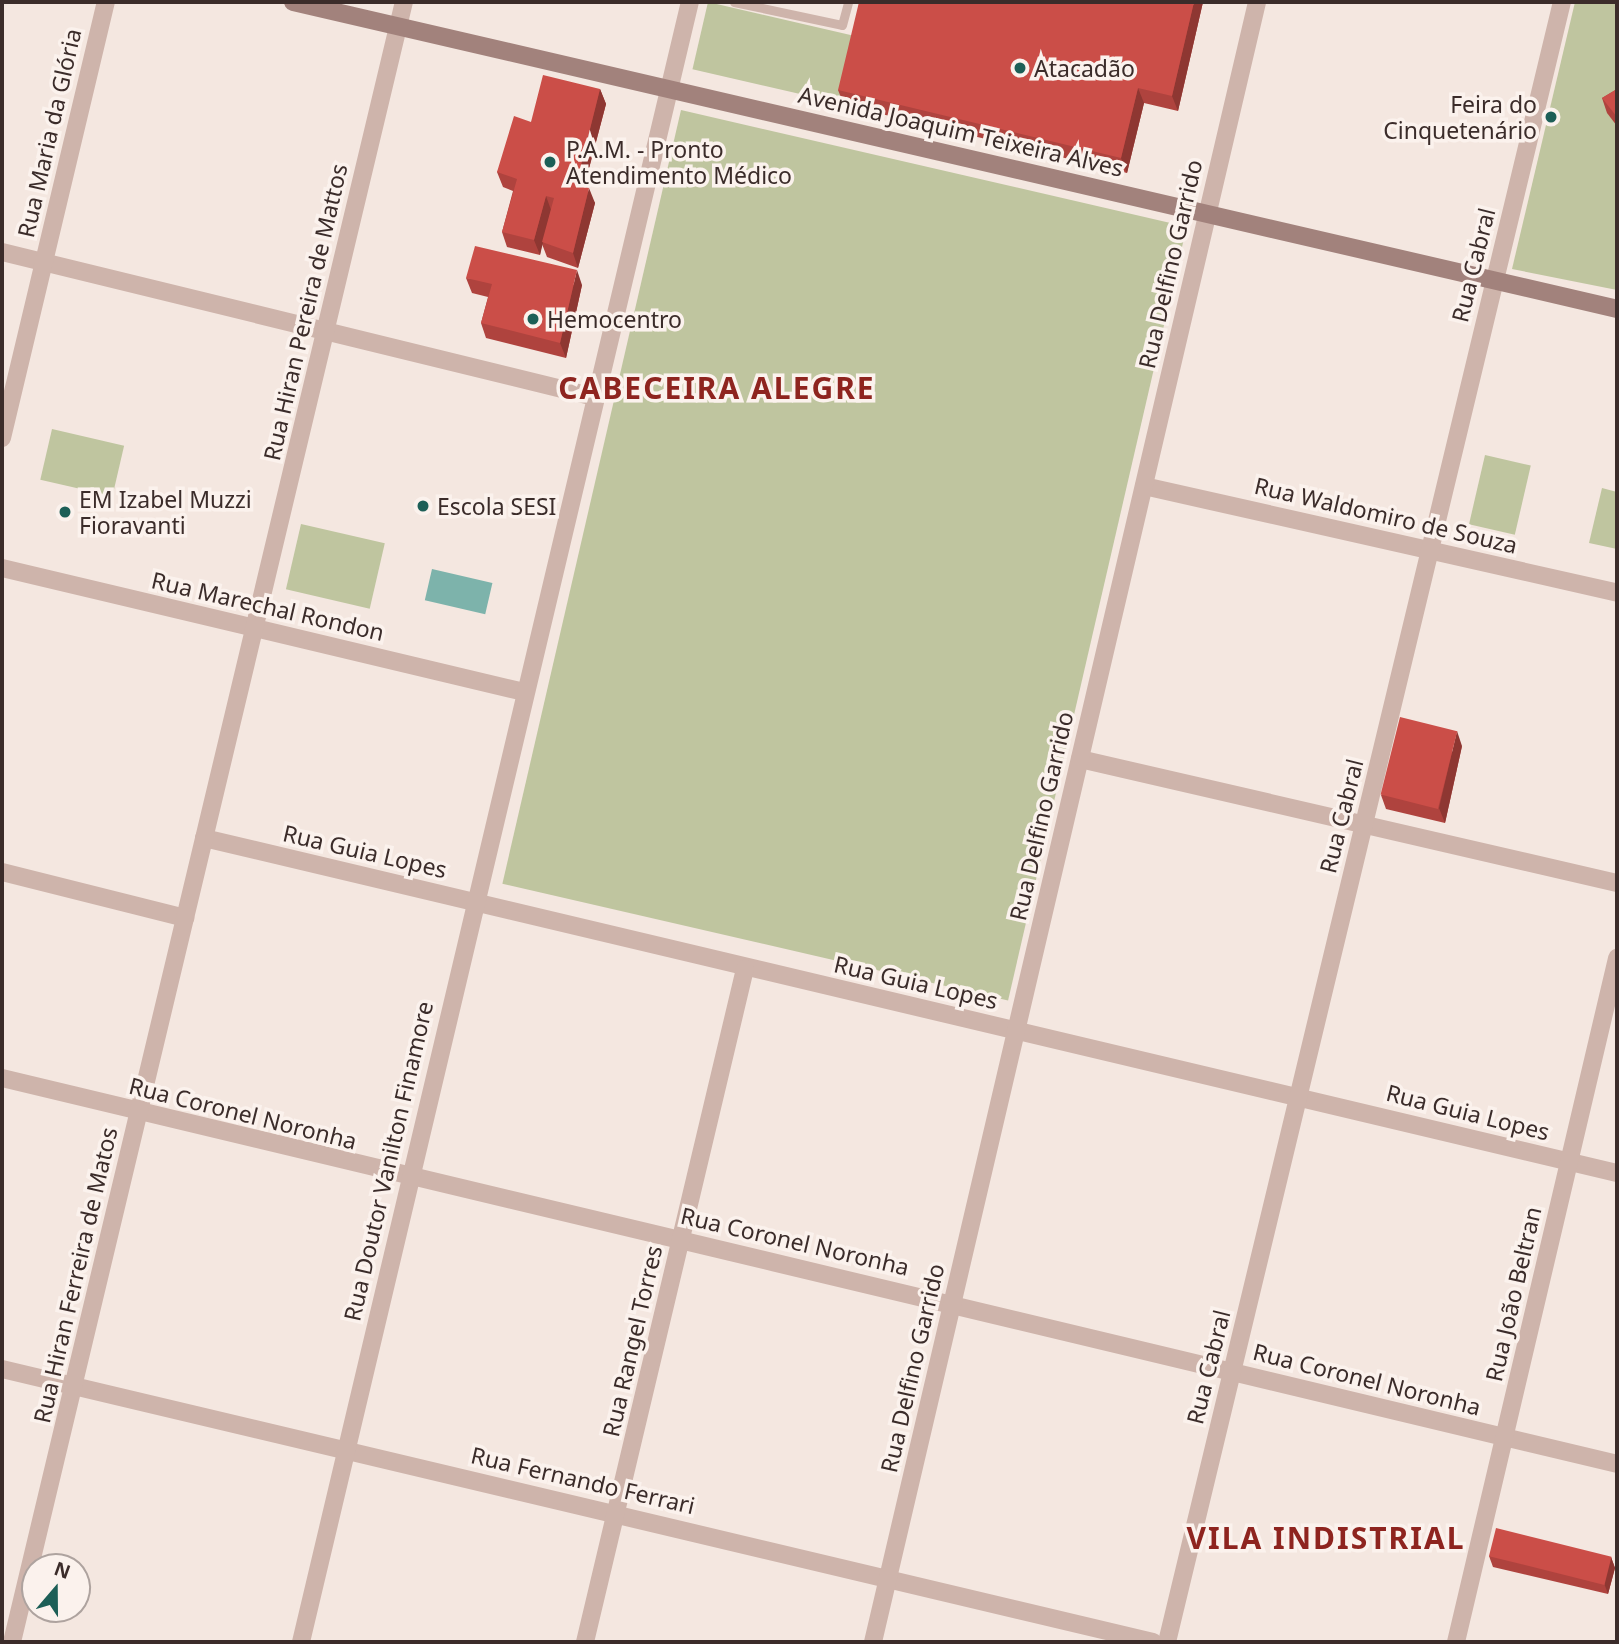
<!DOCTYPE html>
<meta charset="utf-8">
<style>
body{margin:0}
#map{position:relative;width:1619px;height:1644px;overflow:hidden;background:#f4e7e0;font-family:"Noto Sans",sans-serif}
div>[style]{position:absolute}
.green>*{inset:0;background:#bfc59f;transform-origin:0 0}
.water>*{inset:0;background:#7db3ab;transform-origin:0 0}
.lane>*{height:9px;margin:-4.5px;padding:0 4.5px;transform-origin:4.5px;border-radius:4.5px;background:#ceb4ab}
.street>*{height:18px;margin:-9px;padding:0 9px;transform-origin:9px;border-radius:9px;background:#ceb4ab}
.secondary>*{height:18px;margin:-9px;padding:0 9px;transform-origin:9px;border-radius:9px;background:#a2827c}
.wall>*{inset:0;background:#af433e}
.shaded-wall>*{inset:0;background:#8e3732}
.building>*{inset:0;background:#cb4e48;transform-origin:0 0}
.dots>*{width:19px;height:19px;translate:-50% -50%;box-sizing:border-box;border:4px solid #fbf2ed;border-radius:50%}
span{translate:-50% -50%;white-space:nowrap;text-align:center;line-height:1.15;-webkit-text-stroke:7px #fbf2ed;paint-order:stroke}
.poi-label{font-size:23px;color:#3b2c2a}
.left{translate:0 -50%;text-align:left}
.right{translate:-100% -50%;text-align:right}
.street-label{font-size:23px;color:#3b2c2a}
.district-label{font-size:30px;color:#8e241f;font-weight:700;letter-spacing:2px}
.frame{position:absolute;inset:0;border:4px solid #3b2c2a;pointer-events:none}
.north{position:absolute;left:21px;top:1553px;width:70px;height:70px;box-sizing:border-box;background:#fbf2ed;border:2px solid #aea39f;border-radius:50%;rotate:20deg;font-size:19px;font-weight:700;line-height:28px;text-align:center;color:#3b2c2a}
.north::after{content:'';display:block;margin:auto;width:24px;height:32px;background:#1d5f57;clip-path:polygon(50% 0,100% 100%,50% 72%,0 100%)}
</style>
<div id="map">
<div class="green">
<div style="left:708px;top:2px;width:154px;height:69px;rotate:13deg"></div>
<div style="clip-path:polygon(1575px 2px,1617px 2px,1617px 290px,1512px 269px)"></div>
<div style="left:681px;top:110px;width:519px;height:794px;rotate:13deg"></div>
<div style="left:52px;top:429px;width:74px;height:52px;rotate:13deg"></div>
<div style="left:1485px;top:455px;width:47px;height:71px;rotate:13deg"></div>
<div style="clip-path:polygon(1602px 488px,1617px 492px,1617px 549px,1589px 543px)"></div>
<div style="left:301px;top:524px;width:86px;height:67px;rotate:13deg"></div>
</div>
<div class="water">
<div style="left:432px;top:569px;width:62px;height:32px;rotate:13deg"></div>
</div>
<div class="lane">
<div style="left:734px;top:2px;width:110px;rotate:12deg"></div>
<div style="left:842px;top:25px;width:24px;rotate:-75deg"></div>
</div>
<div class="street">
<div style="left:2px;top:252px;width:610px;rotate:13.74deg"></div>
<div style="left:2px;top:438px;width:448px;rotate:-76.6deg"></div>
<div style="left:1144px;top:486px;width:485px;rotate:12.7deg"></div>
<div style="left:2px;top:568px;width:537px;rotate:13.36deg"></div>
<div style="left:1080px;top:759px;width:551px;rotate:13deg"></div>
<div style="left:204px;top:838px;width:1452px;rotate:13.34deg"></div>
<div style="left:2px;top:872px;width:189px;rotate:14.1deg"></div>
<div style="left:2px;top:1078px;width:1660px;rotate:13.44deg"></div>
<div style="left:2px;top:1369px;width:1183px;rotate:13.34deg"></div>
<div style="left:12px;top:1642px;width:1686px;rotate:-76.56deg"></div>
<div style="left:301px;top:1642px;width:1686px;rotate:-76.66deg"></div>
<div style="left:585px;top:1642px;width:692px;rotate:-76.63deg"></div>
<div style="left:873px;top:1642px;width:1684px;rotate:-76.82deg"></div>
<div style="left:1167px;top:1642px;width:1687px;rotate:-76.46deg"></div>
<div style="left:1456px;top:1642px;width:703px;rotate:-76.75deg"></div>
</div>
<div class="secondary">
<div style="left:293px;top:2px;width:1359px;rotate:13.05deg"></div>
</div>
<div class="wall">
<div style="clip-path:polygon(1203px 2px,1178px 111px,1144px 103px,1127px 173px,844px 105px,838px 90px)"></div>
<div style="clip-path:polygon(600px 89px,606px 104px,584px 187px,595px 203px,578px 268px,547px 257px,542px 244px,540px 255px,507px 247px,502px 232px,513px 191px,503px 187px,497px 172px,531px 122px)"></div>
<div style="clip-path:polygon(1617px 89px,1617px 126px,1607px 113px,1602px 98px)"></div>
<div style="clip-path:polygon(466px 278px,582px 285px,566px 358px,486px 338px,481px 323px,488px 297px,472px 293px)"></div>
<div style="clip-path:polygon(1462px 746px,1445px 823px,1386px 809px,1381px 795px)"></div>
<div style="clip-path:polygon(1489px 1556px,1611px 1557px,1615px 1568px,1608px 1594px,1493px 1567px)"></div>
</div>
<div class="shaded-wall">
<div style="clip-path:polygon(1194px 2px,1203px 2px,1178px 111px,1172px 96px)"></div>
<div style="clip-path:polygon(1138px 88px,1144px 103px,1127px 173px,1121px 158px)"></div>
<div style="clip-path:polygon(600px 89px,606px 104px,581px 199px,576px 185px)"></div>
<div style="clip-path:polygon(589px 188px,595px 203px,578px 268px,573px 253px)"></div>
<div style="clip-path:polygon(546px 196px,551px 210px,540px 255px,534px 240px)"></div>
<div style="clip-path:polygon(577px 270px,582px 285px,566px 358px,560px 343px)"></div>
<div style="clip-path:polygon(1457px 731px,1462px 746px,1445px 823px,1439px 808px)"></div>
<div style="clip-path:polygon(1611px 1557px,1615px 1568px,1608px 1594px,1604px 1583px)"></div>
</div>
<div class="building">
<div style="clip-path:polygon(859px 2px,1194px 2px,1172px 96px,1138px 88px,1121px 158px,838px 90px)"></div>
<div style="clip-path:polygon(543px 75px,600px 89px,576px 185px,589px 188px,573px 253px,542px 242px,554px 198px,546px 196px,534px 240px,502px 232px,517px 179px,497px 172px,514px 116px,531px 122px)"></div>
<div style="clip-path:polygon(1617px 89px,1617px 117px,1602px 98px)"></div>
<div style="clip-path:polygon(475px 246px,577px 270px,560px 343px,481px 323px,492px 284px,466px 278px)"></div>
<div style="left:1400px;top:717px;width:59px;height:80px;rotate:14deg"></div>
<div style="left:1496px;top:1528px;width:119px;height:29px;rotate:14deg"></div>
</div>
<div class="dots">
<div style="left:1020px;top:68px;background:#1d5f57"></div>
<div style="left:1551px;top:117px;background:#1d5f57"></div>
<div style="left:550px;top:162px;background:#1d5f57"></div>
<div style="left:533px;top:319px;background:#1d5f57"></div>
<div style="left:423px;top:506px;background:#1d5f57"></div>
<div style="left:65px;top:512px;background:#1d5f57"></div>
</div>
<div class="poi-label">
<span class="left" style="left:1034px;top:68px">Atacadão</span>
<span class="right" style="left:1537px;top:117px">Feira do<br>Cinquetenário</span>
<span class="left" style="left:566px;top:162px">P.A.M. - Pronto<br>Atendimento Médico</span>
<span class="left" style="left:547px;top:319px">Hemocentro</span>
<span class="left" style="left:79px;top:512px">EM Izabel Muzzi<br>Fioravanti</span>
<span class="left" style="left:437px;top:506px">Escola SESI</span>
</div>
<div class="street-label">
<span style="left:961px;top:131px;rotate:13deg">Avenida Joaquim Teixeira Alves</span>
<span style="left:49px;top:133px;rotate:-77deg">Rua Maria da Glória</span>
<span style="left:1170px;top:264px;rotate:-77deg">Rua Delfino Garrido</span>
<span style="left:1473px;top:265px;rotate:-76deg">Rua Cabral</span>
<span style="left:305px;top:312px;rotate:-77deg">Rua Hiran Pereira de Mattos</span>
<span style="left:1386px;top:515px;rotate:13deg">Rua Waldomiro de Souza</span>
<span style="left:268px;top:606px;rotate:13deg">Rua Marechal Rondon</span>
<span style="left:1041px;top:816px;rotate:-77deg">Rua Delfino Garrido</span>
<span style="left:1341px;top:816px;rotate:-76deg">Rua Cabral</span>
<span style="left:365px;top:851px;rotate:13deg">Rua Guia Lopes</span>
<span style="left:916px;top:982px;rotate:13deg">Rua Guia Lopes</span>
<span style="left:1468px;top:1112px;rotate:14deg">Rua Guia Lopes</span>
<span style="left:243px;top:1113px;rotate:14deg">Rua Coronel Noronha</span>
<span style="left:388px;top:1161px;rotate:-77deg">Rua Doutor Vanilton Finamore</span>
<span style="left:795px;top:1241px;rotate:13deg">Rua Coronel Noronha</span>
<span style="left:75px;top:1275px;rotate:-77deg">Rua Hiran Ferreira de Matos</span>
<span style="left:1513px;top:1294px;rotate:-77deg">Rua João Beltran</span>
<span style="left:632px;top:1341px;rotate:-77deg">Rua Rangel Torres</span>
<span style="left:1208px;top:1367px;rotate:-76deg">Rua Cabral</span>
<span style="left:912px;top:1368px;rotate:-77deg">Rua Delfino Garrido</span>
<span style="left:1367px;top:1379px;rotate:14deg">Rua Coronel Noronha</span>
<span style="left:583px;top:1480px;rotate:13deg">Rua Fernando Ferrari</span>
</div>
<div class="district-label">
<span style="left:717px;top:388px">CABECEIRA ALEGRE</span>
<span style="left:1326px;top:1538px">VILA INDISTRIAL</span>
</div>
<div class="frame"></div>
<div class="north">N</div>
</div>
